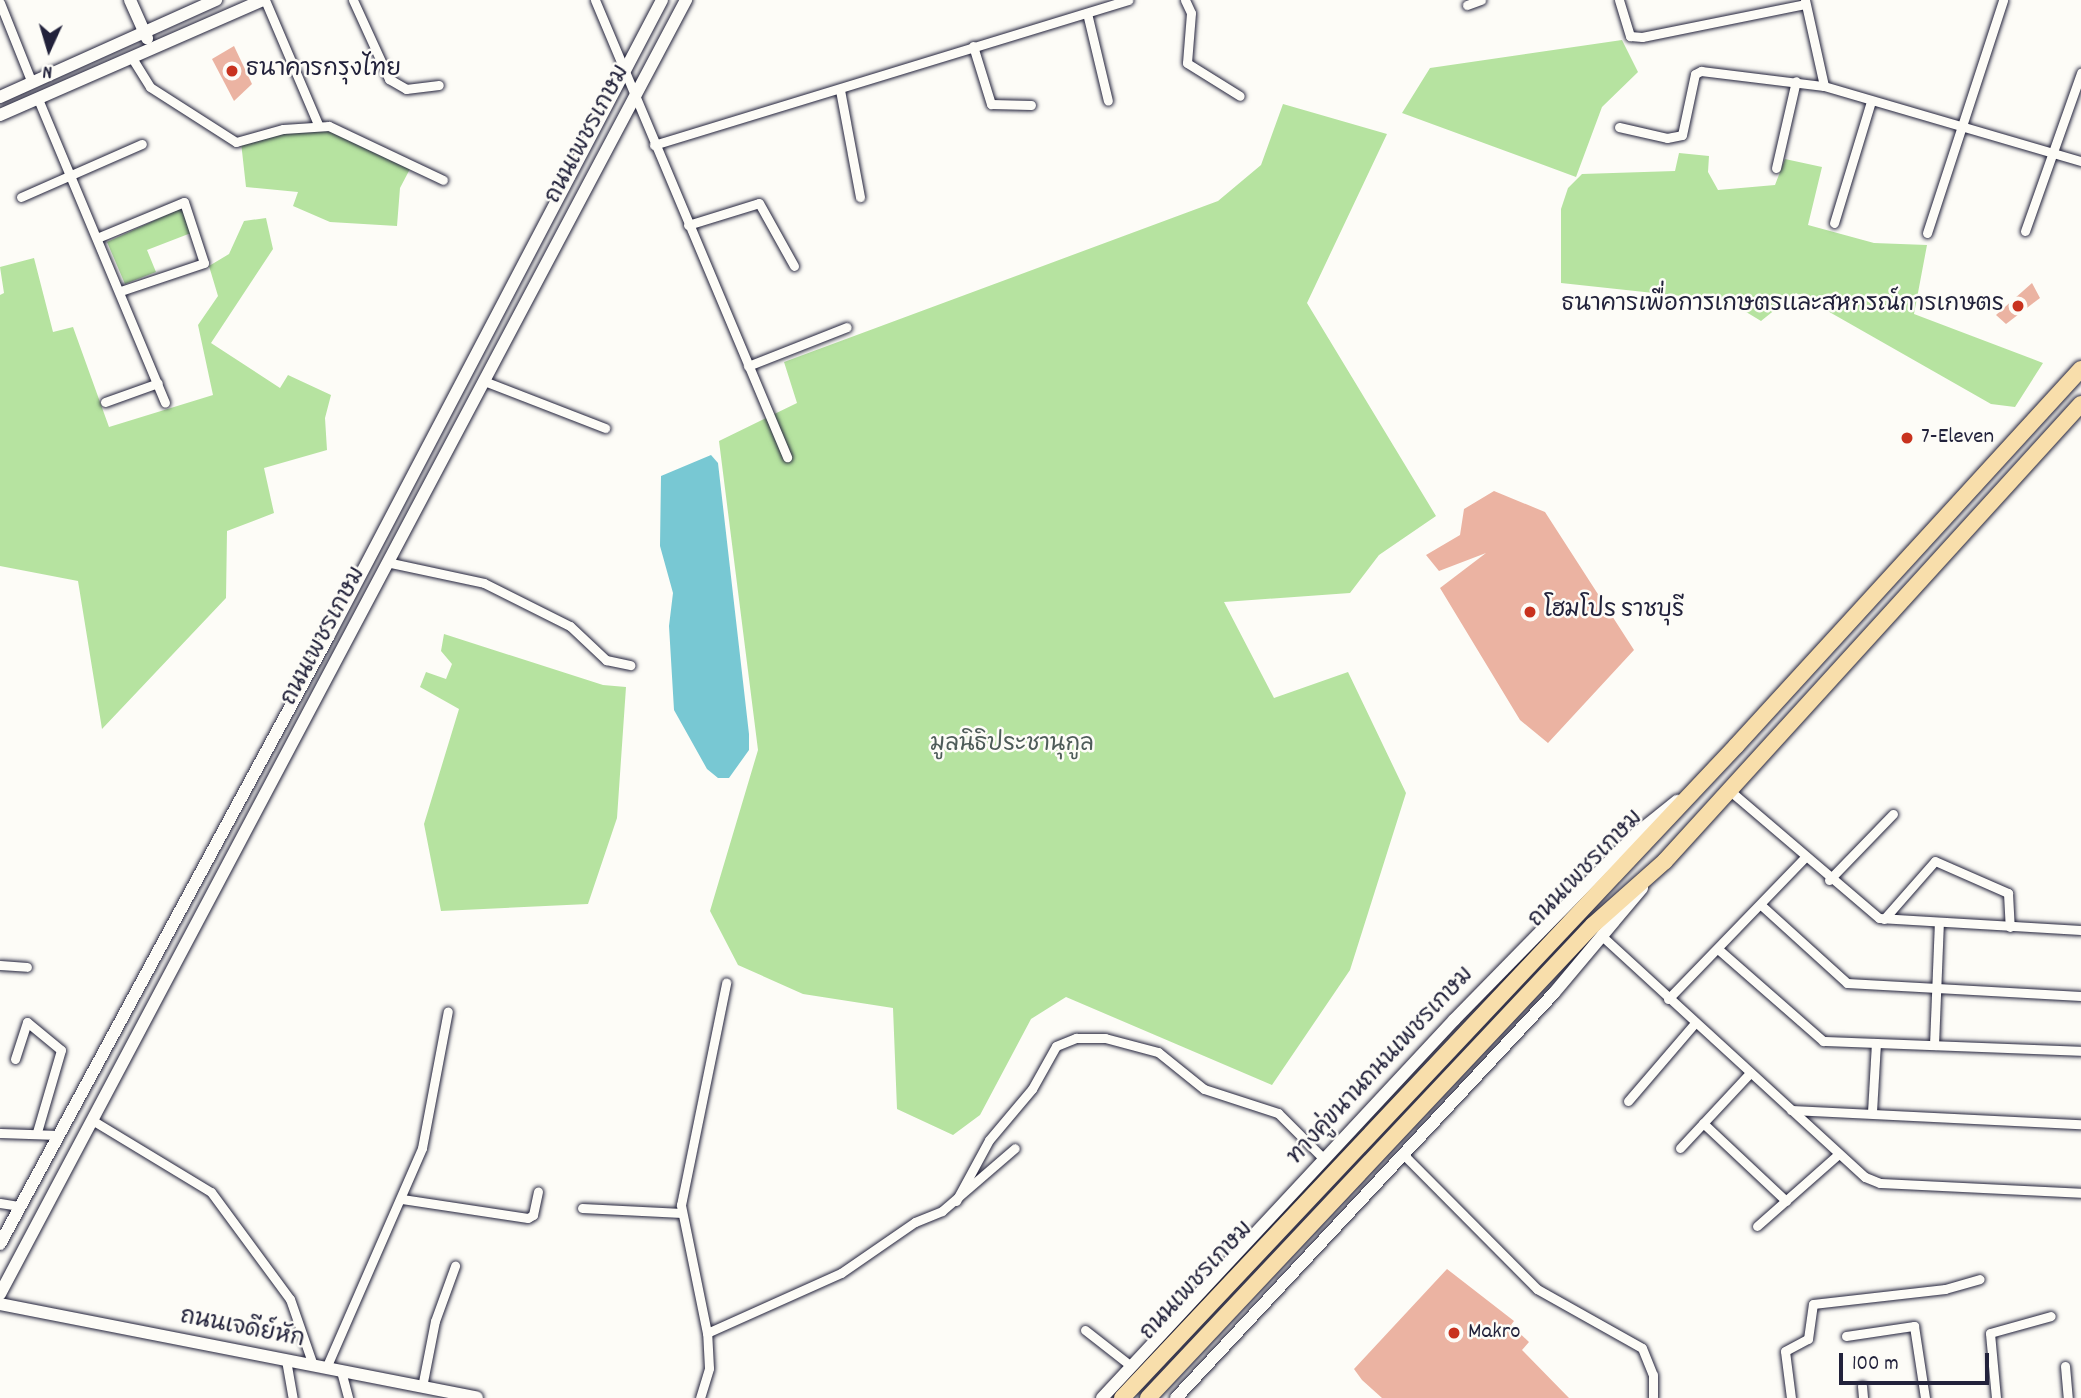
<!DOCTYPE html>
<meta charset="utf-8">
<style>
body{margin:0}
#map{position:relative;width:2081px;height:1398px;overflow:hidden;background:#fdfcf7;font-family:Dekko,"Playpen Sans Thai",sans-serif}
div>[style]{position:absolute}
.green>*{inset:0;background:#b6e3a0}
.water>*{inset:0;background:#78c8d3}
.building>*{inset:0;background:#ebb3a2}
.roads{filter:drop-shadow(0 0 2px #22223b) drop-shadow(0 0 2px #22223b)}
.street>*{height:9px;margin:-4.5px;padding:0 4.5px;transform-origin:4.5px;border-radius:4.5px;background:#fdfcf7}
.secondary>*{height:12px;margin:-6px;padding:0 6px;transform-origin:6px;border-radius:6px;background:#fdfcf7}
.highway>*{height:16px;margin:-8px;padding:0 8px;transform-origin:8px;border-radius:8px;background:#f8deab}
.dots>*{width:19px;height:19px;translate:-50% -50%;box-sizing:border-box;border:4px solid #fdfcf7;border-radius:50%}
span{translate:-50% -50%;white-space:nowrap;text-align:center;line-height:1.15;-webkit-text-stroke:5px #fdfcf7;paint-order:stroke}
.poi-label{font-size:23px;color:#22223b}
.left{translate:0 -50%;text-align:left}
.right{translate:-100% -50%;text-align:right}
.street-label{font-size:23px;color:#22223b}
.park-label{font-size:23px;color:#4e5c59}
.north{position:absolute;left:14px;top:14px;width:70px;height:70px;-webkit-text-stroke:5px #fdfcf7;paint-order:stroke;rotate:184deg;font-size:19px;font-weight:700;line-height:28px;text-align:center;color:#22223b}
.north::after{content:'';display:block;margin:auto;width:24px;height:32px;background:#22223b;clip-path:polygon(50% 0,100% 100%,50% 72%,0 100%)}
.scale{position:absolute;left:1839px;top:1353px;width:150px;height:32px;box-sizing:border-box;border:4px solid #22223b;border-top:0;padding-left:9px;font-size:21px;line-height:24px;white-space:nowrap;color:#22223b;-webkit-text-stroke:5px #fdfcf7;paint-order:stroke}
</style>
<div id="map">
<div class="green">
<div style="clip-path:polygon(1622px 40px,1638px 72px,1602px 107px,1576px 177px,1402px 113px,1430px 68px)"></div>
<div style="clip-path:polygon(1283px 104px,1387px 134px,1307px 303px,1436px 516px,1379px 555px,1350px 593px,1224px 602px,1274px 698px,1348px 672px,1406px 793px,1350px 970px,1272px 1085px,1066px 997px,1031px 1019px,980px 1115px,953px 1135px,897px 1109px,893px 1008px,803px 994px,738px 965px,710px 911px,758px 750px,719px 441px,797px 403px,784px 362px,1218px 201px,1261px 165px)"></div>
<div style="clip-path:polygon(318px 124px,411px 167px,400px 188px,397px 226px,330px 222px,293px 206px,298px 192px,246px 187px,241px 142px)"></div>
<div style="clip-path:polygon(1679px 153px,1709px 156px,1708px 172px,1718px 190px,1775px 185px,1785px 159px,1822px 167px,1808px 225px,1874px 243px,1927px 245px,1914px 314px,2043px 363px,2015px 407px,1991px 404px,1796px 293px,1761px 321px,1728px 301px,1561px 283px,1561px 209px,1568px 188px,1582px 174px,1675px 171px)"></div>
<div style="clip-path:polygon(182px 208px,191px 233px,147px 250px,156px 272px,125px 284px,107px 242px)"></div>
<div style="clip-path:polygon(266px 218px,273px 249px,211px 343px,280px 388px,288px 375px,331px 395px,325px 418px,327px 450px,264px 468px,274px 513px,227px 531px,226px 598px,102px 729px,78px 581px,0 566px,0 295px,4px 293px,0 267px,34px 258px,53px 332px,73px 327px,109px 427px,213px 395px,198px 325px,218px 296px,209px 266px,229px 254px,244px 221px)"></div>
<div style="clip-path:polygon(444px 634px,603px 685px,626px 687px,617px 818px,588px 904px,441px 911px,424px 824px,459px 709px,420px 687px,426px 672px,446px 679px,452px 664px,441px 651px)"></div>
</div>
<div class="water">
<div style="clip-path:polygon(711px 455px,718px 463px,749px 734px,749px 750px,729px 778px,718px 778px,707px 769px,674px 710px,669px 626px,673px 593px,660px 546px,661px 476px)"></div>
</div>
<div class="building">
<div style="clip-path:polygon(234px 46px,252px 84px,234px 101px,212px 59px)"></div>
<div style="clip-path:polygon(2032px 283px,2040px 298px,2006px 324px,1996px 315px)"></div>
<div style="clip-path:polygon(1494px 491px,1545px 512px,1634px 650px,1548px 743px,1520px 720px,1440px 588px,1486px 553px,1439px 571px,1426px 555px,1460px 535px,1464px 509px)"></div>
<div style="clip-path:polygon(1447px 1269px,1514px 1321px,1511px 1325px,1529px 1342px,1522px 1350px,1569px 1398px,1382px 1398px,1362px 1380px,1354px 1369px)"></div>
</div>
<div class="roads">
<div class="street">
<div style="left:265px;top:0;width:135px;rotate:66.9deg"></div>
<div style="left:353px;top:0;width:87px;rotate:65.5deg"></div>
<div style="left:389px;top:79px;width:20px;rotate:30deg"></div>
<div style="left:406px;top:89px;width:33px;rotate:-7deg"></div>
<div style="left:595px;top:0;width:496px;rotate:67.2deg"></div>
<div style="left:1185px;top:0;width:14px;rotate:65deg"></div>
<div style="left:1191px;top:13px;width:50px;rotate:94.6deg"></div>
<div style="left:1187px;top:63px;width:62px;rotate:31.9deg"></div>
<div style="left:1619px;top:0;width:38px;rotate:73deg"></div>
<div style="left:1630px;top:36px;width:12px;rotate:5deg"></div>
<div style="left:1642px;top:37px;width:166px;rotate:-11.4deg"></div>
<div style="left:1805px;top:0;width:88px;rotate:77.5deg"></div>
<div style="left:1824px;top:86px;width:268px;rotate:16.3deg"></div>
<div style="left:0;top:3px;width:86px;rotate:68.2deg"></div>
<div style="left:1467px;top:5px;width:15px;rotate:-20deg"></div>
<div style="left:1087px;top:13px;width:90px;rotate:76.6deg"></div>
<div style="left:973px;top:46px;width:61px;rotate:72.8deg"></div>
<div style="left:991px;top:104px;width:40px;rotate:1.4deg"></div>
<div style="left:132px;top:58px;width:34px;rotate:58deg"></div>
<div style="left:150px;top:87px;width:102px;rotate:32.6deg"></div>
<div style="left:236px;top:142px;width:49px;rotate:-15.5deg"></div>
<div style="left:283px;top:129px;width:46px;rotate:-3.7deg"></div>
<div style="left:329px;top:126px;width:126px;rotate:25.3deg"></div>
<div style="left:840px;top:90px;width:109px;rotate:79.4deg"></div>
<div style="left:38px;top:99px;width:329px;rotate:67.3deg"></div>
<div style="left:1619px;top:127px;width:49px;rotate:12.9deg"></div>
<div style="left:1667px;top:138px;width:15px;rotate:-11deg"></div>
<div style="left:1682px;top:135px;width:62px;rotate:-78deg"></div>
<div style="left:1695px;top:74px;width:7px;rotate:-27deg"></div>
<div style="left:1701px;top:71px;width:124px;rotate:7deg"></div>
<div style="left:654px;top:145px;width:496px;rotate:-17deg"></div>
<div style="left:1776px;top:168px;width:89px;rotate:-77.1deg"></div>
<div style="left:21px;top:197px;width:132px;rotate:-23.7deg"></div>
<div style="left:1834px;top:223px;width:127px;rotate:-73.1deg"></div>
<div style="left:688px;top:225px;width:74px;rotate:-17.2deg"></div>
<div style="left:759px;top:203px;width:72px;rotate:60.9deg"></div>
<div style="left:2025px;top:231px;width:168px;rotate:-70.5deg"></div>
<div style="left:1927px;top:233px;width:245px;rotate:-71.9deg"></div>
<div style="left:97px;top:238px;width:94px;rotate:-22.5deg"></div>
<div style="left:184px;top:202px;width:64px;rotate:71.8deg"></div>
<div style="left:204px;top:263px;width:88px;rotate:161.4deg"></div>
<div style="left:748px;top:366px;width:106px;rotate:-21.5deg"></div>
<div style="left:484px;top:381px;width:130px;rotate:21.2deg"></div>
<div style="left:105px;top:402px;width:56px;rotate:-19.7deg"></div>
<div style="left:391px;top:563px;width:95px;rotate:12.1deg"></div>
<div style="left:484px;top:583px;width:96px;rotate:26.6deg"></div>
<div style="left:570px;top:626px;width:50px;rotate:43.4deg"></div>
<div style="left:606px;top:660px;width:25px;rotate:12deg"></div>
<div style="left:1729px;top:790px;width:197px;rotate:40.5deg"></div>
<div style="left:1879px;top:918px;width:202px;rotate:3.4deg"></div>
<div style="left:1829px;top:880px;width:92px;rotate:-45.9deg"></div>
<div style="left:1761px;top:905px;width:116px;rotate:42.2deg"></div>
<div style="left:1847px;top:983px;width:234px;rotate:3.2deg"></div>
<div style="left:1884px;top:919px;width:77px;rotate:-48.7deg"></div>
<div style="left:1935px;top:861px;width:80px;rotate:23.7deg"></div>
<div style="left:2008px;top:893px;width:34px;rotate:87deg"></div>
<div style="left:1603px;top:937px;width:355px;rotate:42.5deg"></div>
<div style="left:1865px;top:1177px;width:16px;rotate:22deg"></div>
<div style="left:1880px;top:1183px;width:201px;rotate:2.8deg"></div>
<div style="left:1718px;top:949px;width:140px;rotate:41.2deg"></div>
<div style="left:1823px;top:1041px;width:258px;rotate:2.2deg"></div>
<div style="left:0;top:965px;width:27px;rotate:4deg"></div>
<div style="left:1668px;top:999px;width:197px;rotate:-46deg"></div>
<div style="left:1934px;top:1045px;width:122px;rotate:-87.7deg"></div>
<div style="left:15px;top:1059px;width:39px;rotate:-72deg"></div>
<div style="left:27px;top:1022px;width:44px;rotate:39.5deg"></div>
<div style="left:61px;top:1050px;width:85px;rotate:106.3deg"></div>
<div style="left:1628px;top:1101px;width:101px;rotate:-49.4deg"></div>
<div style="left:1791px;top:1110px;width:290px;rotate:2.8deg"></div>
<div style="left:1872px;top:1112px;width:69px;rotate:-86.7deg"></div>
<div style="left:92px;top:1120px;width:139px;rotate:31.2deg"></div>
<div style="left:211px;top:1192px;width:133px;rotate:53.6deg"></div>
<div style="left:290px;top:1299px;width:70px;rotate:70.8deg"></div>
<div style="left:1703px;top:1123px;width:114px;rotate:43.2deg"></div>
<div style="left:0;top:1133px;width:58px;rotate:2deg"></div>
<div style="left:1680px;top:1148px;width:101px;rotate:-47deg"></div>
<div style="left:1403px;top:1154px;width:190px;rotate:45.2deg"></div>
<div style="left:1537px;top:1289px;width:120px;rotate:29.3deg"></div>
<div style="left:1642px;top:1348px;width:29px;rotate:68deg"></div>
<div style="left:1653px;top:1375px;width:23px;rotate:90deg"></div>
<div style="left:402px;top:1199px;width:127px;rotate:8.6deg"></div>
<div style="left:528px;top:1218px;width:6px;rotate:-31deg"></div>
<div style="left:533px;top:1215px;width:24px;rotate:-78deg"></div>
<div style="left:956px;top:1201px;width:69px;rotate:-61.6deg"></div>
<div style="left:989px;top:1140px;width:67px;rotate:-49.9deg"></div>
<div style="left:1032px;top:1089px;width:49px;rotate:-60.8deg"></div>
<div style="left:1056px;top:1046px;width:22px;rotate:-22deg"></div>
<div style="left:1076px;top:1038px;width:29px"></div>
<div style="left:1105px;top:1038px;width:55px;rotate:14.8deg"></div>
<div style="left:1158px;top:1052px;width:59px;rotate:38.8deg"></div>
<div style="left:1204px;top:1089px;width:78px;rotate:18deg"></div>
<div style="left:1278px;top:1113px;width:65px;rotate:45deg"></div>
<div style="left:0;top:1203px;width:20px;rotate:9deg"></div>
<div style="left:582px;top:1208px;width:100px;rotate:2.9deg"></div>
<div style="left:1757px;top:1226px;width:106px;rotate:-41.5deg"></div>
<div style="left:1085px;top:1330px;width:58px;rotate:38deg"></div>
<div style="left:707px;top:1333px;width:147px;rotate:-24.1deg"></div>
<div style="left:841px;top:1273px;width:90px;rotate:-34.6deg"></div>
<div style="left:915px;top:1222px;width:29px;rotate:-22deg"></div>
<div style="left:942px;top:1211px;width:96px;rotate:-40.8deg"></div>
<div style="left:1846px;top:1336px;width:69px;rotate:-8.4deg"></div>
<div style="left:1914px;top:1326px;width:73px;rotate:81.3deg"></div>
<div style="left:286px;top:1360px;width:39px;rotate:80deg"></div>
<div style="left:2065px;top:1366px;width:32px;rotate:85deg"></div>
<div style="left:326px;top:1368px;width:240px;rotate:-66.4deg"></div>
<div style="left:422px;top:1148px;width:139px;rotate:-79.3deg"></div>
<div style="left:341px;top:1371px;width:28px;rotate:75deg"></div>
<div style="left:1862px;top:1386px;width:12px;rotate:85deg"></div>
<div style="left:422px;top:1387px;width:67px;rotate:-78.9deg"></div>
<div style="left:435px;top:1321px;width:59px;rotate:-70deg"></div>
<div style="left:700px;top:1398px;width:31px;rotate:-73deg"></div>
<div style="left:709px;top:1368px;width:35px;rotate:-93deg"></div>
<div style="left:707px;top:1333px;width:131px;rotate:-101.5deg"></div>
<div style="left:681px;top:1205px;width:227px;rotate:-78.5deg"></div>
<div style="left:1791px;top:1398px;width:47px;rotate:-97.3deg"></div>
<div style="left:1785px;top:1351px;width:26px;rotate:-28deg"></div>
<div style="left:1808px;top:1339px;width:35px;rotate:-82deg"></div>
<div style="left:1813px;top:1304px;width:133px;rotate:-6.5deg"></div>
<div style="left:1945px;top:1289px;width:36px;rotate:-16deg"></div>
<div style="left:1996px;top:1398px;width:65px;rotate:-95.3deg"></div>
<div style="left:1990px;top:1333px;width:63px;rotate:-15.6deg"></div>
</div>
<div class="secondary">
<div style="left:130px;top:0;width:42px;rotate:65.9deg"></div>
<div style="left:0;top:97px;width:237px;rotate:-24.2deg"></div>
<div style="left:0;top:115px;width:287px;rotate:-23.6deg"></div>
<div style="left:0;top:1244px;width:690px;rotate:-61.61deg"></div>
<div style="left:328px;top:637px;width:719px;rotate:-62.33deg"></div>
<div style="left:0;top:1294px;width:1465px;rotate:-62.07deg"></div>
<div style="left:0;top:1304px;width:486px;rotate:11.1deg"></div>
<div style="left:1102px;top:1398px;width:517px;rotate:-47.04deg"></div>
<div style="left:1454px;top:1020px;width:260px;rotate:-45.6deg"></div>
<div style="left:1636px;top:834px;width:53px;rotate:-38.8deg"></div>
<div style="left:1176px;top:1398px;width:554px;rotate:-46.97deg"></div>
<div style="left:1554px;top:993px;width:137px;rotate:-50deg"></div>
</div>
<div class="highway">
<div style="left:1122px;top:1398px;width:896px;rotate:-46.72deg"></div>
<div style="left:1736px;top:746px;width:511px;rotate:-47.54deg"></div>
<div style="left:1148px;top:1398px;width:649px;rotate:-46.75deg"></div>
<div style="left:1593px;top:925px;width:96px;rotate:-41.6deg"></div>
<div style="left:1665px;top:861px;width:618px;rotate:-47.69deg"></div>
</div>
</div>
<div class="dots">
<div style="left:232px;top:71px;background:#c8321e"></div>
<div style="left:2018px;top:306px;background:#c8321e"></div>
<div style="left:1907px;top:438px;background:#c8321e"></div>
<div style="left:1530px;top:612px;background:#c8321e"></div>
<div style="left:1454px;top:1333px;background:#c8321e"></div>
</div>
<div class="poi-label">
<span class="left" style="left:246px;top:71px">ธนาคารกรุงไทย</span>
<span class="right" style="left:2004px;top:306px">ธนาคารเพื่อการเกษตรและสหกรณ์การเกษตร</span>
<span class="left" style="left:1921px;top:438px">7-Eleven</span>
<span class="left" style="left:1544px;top:612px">โฮมโปร ราชบุรี</span>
<span class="left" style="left:1468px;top:1333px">Makro</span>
</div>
<div class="street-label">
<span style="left:589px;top:135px;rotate:-62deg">ถนนเพชรเกษม</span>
<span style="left:325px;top:637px;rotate:-62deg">ถนนเพชรเกษม</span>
<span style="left:1587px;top:870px;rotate:-46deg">ถนนเพชรเกษม</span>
<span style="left:1382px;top:1067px;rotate:-47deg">ทางคู่ขนานถนนเพชรเกษม</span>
<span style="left:1198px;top:1282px;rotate:-47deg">ถนนเพชรเกษม</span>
<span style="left:242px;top:1330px;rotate:11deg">ถนนเจดีย์หัก</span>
</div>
<div class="park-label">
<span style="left:1012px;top:746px">มูลนิธิประชานุกูล</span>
</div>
<div class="north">N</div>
<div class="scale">100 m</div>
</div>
